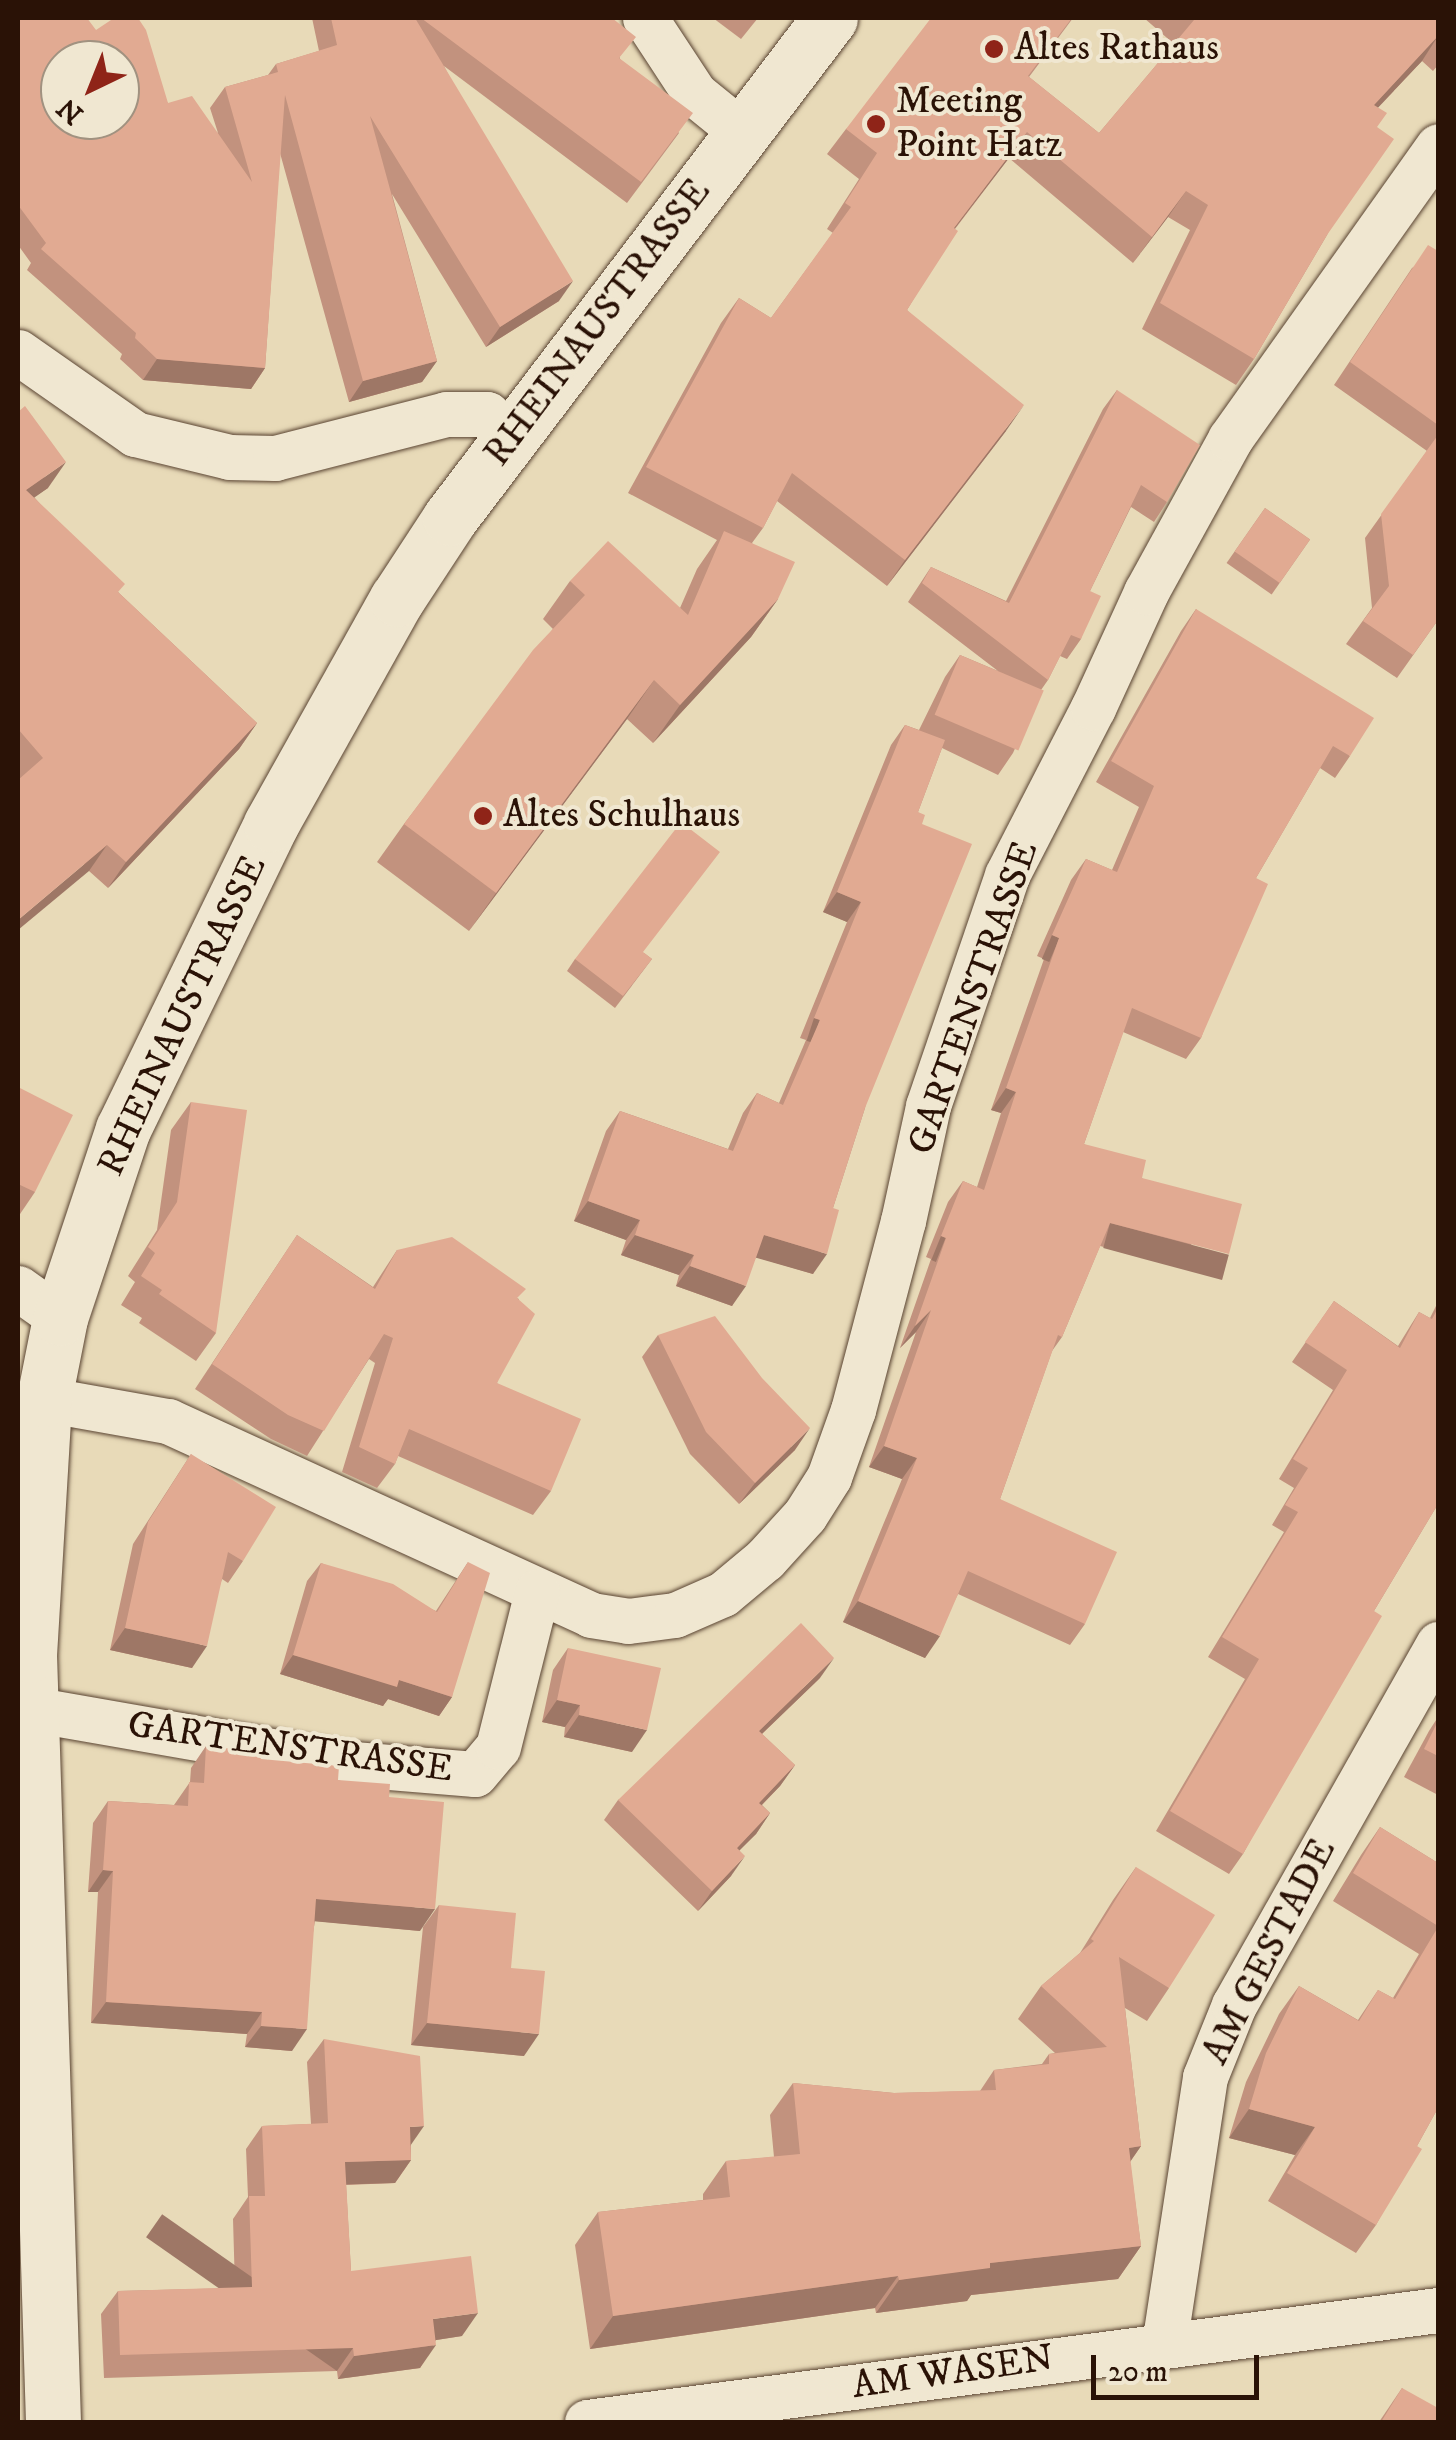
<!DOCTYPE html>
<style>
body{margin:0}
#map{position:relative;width:1456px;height:2440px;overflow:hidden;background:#e8dab8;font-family:"IM FELL DW Pica",serif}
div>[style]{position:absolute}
.roads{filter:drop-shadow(0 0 2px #5a4432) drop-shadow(0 0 2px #5a4432)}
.street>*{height:45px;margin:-22.5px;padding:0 22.5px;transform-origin:22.5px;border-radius:22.5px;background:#f0e7d1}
.secondary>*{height:55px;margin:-27.5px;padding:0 27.5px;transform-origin:27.5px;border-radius:27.5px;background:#f0e7d1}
.wall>*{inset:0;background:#c2927e;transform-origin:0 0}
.shaded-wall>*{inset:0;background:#9e7766;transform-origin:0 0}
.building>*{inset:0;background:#e1aa92;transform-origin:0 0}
.dots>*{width:28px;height:28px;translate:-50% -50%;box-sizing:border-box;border:5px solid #f0e7d1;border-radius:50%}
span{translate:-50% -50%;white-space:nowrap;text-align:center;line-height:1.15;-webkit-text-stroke:8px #f0e7d1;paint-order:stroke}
.poi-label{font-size:38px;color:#2a1206}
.left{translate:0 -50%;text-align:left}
.street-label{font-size:38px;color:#2a1206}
.frame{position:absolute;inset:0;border:20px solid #2a1206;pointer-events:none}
.north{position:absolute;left:40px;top:40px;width:100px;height:100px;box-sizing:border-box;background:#f0e7d1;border:2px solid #a19280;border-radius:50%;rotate:223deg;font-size:28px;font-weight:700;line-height:40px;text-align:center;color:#2a1206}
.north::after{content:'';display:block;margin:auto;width:35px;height:45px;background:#8f2418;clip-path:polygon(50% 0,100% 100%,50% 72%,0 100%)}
.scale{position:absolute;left:1091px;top:2355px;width:168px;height:45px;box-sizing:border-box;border:5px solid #2a1206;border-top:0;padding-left:12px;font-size:30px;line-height:35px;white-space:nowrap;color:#2a1206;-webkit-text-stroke:8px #f0e7d1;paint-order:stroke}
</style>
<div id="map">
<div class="roads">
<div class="street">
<div style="left:645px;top:18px;width:91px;rotate:56.7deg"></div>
<div style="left:695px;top:94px;width:60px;rotate:39deg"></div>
<div style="left:18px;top:352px;width:143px;rotate:35deg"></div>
<div style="left:135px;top:434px;width:97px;rotate:13.7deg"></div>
<div style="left:229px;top:457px;width:46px;rotate:1.2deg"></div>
<div style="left:275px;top:458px;width:177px;rotate:-14.4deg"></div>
<div style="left:446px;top:414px;width:41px"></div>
<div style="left:487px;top:414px;width:35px;rotate:41deg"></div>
<div style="left:18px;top:1288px;width:52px;rotate:35.5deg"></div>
<div style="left:44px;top:1399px;width:126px;rotate:10.1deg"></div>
<div style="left:168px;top:1421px;width:465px;rotate:24.6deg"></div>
<div style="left:591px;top:1615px;width:37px;rotate:9deg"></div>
<div style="left:628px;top:1621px;width:47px;rotate:-7.3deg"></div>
<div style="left:675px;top:1615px;width:52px;rotate:-23.6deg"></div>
<div style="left:723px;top:1594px;width:55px;rotate:-39.8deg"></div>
<div style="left:765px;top:1559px;width:59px;rotate:-47.7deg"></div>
<div style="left:805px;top:1515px;width:45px;rotate:-57.7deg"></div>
<div style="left:829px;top:1477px;width:71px;rotate:-70.3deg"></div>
<div style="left:853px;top:1410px;width:196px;rotate:-75.2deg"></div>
<div style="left:903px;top:1221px;width:118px;rotate:-77.7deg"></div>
<div style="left:928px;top:1106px;width:244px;rotate:-71.1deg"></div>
<div style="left:1007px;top:875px;width:188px;rotate:-62.8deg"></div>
<div style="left:1093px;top:708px;width:128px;rotate:-65.4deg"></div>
<div style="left:1146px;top:592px;width:175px;rotate:-61.2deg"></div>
<div style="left:1230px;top:439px;width:359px;rotate:-54.6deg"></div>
<div style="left:31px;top:1709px;width:315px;rotate:9.9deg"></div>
<div style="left:341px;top:1763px;width:134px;rotate:4.7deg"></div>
<div style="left:475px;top:1774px;width:35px;rotate:-50deg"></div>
<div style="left:498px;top:1747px;width:160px;rotate:-75.9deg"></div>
<div style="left:1164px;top:2345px;width:271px;rotate:-81.3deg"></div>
<div style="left:1205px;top:2077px;width:78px;rotate:-68.1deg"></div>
<div style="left:1234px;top:2005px;width:415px;rotate:-60.5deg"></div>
<div style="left:587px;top:2422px;width:858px;rotate:-7.5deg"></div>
</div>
<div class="secondary">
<div style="left:53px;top:2422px;width:767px;rotate:-91.79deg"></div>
<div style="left:29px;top:1655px;width:256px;rotate:-86.6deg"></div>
<div style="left:44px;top:1399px;width:83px;rotate:-78.8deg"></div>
<div style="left:60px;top:1318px;width:199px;rotate:-71.6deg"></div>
<div style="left:123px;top:1129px;width:339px;rotate:-64.1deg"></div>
<div style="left:271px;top:824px;width:258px;rotate:-60.8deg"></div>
<div style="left:397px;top:599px;width:97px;rotate:-56.8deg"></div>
<div style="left:450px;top:518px;width:628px;rotate:-52.77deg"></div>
</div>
</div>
<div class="wall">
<div style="clip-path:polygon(18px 18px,96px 30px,168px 103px,218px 133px,210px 108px,225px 87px,268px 75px,276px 64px,319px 51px,312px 18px,612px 18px,620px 59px,679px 133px,627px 203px,444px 66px,559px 301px,486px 347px,392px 194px,437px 361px,422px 382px,349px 402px,280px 153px,265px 368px,251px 389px,143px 380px,120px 359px,122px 354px,27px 270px,31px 263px,18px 245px)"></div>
<div style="clip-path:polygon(713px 18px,758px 18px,741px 39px)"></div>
<div style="clip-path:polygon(1073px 18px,1029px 77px,1099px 133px,1174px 44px,1144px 18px,1438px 18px,1438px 65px,1433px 71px,1422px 61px,1378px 107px,1377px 127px,1327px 235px,1254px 359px,1236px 385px,1142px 329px,1190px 230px,1168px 217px,1133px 263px,1009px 158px,955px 229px,907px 310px,1006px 431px,887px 586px,777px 501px,763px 528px,752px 543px,778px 599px,751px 637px,653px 743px,627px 719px,469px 931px,377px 862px,404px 824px,553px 629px,543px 619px,570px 581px,680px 608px,697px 569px,717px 540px,628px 493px,721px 323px,739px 298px,771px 318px,833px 233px,827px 229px,859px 179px,827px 154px,846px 129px)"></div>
<div style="clip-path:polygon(1438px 251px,1438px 620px,1397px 678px,1346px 644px,1372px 608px,1365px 538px,1427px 451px,1334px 385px,1412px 268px)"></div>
<div style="clip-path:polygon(1117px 390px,1167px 502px,1154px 522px,1131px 507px,1090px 591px,1081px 639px,1067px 659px,1060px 656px,1048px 680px,1041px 690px,1013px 753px,998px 775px,942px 748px,918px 812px,922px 824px,865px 1108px,833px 1208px,813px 1274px,756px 1257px,732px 1306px,676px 1286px,679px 1275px,621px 1255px,626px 1240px,574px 1221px,606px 1131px,620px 1111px,728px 1149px,743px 1113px,757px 1093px,779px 1103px,806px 1040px,800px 1038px,847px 922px,823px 912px,891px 745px,905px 725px,919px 730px,945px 677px,960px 655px,998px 671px,908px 602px,931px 567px,1006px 601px,1103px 409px)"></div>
<div style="clip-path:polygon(18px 412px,48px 488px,34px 497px,119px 593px,257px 723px,239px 749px,108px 888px,89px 871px,18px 775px)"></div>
<div style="left:1265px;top:508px;width:55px;height:67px;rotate:35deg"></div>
<div style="clip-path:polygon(1196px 609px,1350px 756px,1335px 778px,1320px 768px,1256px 878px,1201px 1038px,1186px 1059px,1123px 1032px,1084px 1144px,1142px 1178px,1214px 1275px,1100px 1246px,1062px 1337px,1052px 1351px,1000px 1499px,1085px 1624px,1070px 1645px,958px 1594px,925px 1658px,843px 1622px,902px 1479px,869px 1467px,916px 1332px,900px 1348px,931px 1259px,926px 1257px,948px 1202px,963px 1181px,977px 1187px,1001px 1113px,991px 1110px,1044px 959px,1037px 956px,1071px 880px,1086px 859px,1112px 870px,1139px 807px,1096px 782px,1181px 631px)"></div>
<div style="clip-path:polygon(644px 953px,652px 959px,615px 1008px,567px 971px,575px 959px)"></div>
<div style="clip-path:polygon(18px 1087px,35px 1192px,18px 1217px)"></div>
<div style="clip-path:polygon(191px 1102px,216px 1333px,196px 1361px,139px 1323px,142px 1318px,121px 1305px,135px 1282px,128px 1276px,157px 1230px,171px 1130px)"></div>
<div style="clip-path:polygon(297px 1235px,373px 1287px,397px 1250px,519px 1299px,497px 1383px,551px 1491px,533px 1515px,398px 1456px,395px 1464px,377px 1488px,342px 1472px,375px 1363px,369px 1359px,307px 1456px,271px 1439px,195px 1389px)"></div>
<div style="clip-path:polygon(1334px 1301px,1398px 1346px,1419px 1312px,1430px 1318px,1438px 1302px,1438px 1504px,1374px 1611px,1243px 1854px,1229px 1874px,1156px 1831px,1245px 1679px,1208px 1657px,1284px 1532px,1272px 1525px,1294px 1488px,1279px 1479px,1333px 1390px,1292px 1362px)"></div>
<div style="clip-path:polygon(658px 1335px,795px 1450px,739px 1504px,690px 1454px,642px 1357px)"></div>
<div style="clip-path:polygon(191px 1454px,243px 1561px,228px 1583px,222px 1579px,192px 1668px,110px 1650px,133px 1544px)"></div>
<div style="clip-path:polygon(468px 1562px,452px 1697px,439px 1716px,388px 1699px,383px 1706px,280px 1674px,307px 1581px,321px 1563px,436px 1611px)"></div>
<div style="clip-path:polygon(568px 1648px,632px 1752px,564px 1737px,565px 1727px,542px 1722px,553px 1670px)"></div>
<div style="clip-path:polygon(820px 1678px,762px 1734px,795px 1765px,780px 1786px,762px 1805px,770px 1813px,756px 1834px,739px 1850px,731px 1876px,698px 1911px,604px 1820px,618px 1800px)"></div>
<div style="clip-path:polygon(1438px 1717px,1438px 1795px,1404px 1777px,1429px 1731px)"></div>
<div style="clip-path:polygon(206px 1746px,338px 1780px,389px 1797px,420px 1931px,315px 1921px,292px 2051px,245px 2047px,247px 2034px,91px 2023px,98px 1892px,88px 1892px,93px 1823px,108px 1801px,174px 1805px,190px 1782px,191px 1768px)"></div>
<div style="clip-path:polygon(1380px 1827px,1438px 1863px,1438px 2108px,1417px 2146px,1376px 2225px,1356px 2253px,1268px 2201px,1295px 2155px,1229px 2138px,1246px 2082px,1279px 2014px,1299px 1986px,1358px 2020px,1378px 1990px,1393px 1998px,1419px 1954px,1333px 1901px,1361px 1855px)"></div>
<div style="clip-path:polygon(1136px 1867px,1169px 1988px,1147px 2021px,1125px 2008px,1141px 2146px,1130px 2162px,1141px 2246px,1118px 2279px,971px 2295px,967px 2301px,876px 2313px,875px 2308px,590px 2349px,575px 2245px,598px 2212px,703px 2200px,703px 2194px,726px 2161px,774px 2157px,770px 2115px,793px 2083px,894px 2093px,980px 2091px,994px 2070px,1042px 2064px,1049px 2054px,1055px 2053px,1018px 2019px,1041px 1986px,1080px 1953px,1113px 1900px)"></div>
<div style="clip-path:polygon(439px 1905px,511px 1968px,524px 2056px,411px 2045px,423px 1927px)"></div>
<div style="clip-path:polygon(324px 2039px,411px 2145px,411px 2160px,395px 2183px,346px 2185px,351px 2271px,462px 2336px,436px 2340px,420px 2368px,338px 2379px,337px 2371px,104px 2378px,101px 2314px,118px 2291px,235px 2288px,233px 2219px,248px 2197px,246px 2149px,262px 2126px,311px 2124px,307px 2062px)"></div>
<div style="clip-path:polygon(1402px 2388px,1438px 2422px,1379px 2422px)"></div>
</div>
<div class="shaded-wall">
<div style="clip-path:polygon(1438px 36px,1422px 61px,1356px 131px,1374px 105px)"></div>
<div style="clip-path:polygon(1027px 132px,1009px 158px,935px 254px,954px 228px)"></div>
<div style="clip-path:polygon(1186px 191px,1168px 217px,1133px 263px,1152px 237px)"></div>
<div style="clip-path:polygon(573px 281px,559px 301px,486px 347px,500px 327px)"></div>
<div style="clip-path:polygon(157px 359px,265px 368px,251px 389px,143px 380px)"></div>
<div style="clip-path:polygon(437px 361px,422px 382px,349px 402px,363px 381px)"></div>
<div style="clip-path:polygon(1024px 405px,1006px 431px,887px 586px,905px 560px)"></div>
<div style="clip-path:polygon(66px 462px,48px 488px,18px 509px,26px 490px)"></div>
<div style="clip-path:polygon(778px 599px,751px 637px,653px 743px,680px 705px)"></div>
<div style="clip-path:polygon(654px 680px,627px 719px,469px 931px,496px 893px)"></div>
<div style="clip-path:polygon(257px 723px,239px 749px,108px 888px,126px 862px)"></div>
<div style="clip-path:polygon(107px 845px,89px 871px,18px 930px,18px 920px)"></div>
<div style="clip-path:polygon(837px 892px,861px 902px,847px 922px,823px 912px)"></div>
<div style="left:1052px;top:935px;width:8px;height:26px;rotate:23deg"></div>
<div style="left:814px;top:1018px;width:6px;height:24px;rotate:18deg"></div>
<div style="clip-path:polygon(1006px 1088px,1016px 1092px,1001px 1113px,991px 1110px)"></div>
<div style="clip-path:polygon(588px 1201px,640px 1220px,626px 1240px,574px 1221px)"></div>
<div style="left:1110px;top:1223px;width:123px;height:26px;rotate:15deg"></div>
<div style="clip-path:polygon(635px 1235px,694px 1255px,679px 1275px,621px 1255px)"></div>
<div style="clip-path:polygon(764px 1235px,827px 1254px,813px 1274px,750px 1256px)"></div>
<div style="left:941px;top:1236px;width:5px;height:26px;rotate:22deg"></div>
<div style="clip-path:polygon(690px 1266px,746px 1286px,732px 1306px,676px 1286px)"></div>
<div style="clip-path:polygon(931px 1310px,916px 1332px,900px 1348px,915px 1326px)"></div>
<div style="clip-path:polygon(810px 1428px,795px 1450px,739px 1504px,755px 1483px)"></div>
<div style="clip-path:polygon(884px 1446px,917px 1458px,902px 1479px,869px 1467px)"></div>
<div style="clip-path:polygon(858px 1601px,940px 1636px,925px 1658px,843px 1622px)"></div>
<div style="clip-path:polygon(125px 1628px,207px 1646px,192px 1668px,110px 1650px)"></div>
<div style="clip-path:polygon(293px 1655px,399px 1680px,452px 1697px,439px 1716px,388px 1699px,383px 1706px,280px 1674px)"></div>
<div style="clip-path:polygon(834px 1658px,820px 1678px,744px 1751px,759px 1731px)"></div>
<div style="clip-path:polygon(557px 1700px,580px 1705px,565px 1727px,542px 1722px)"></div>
<div style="clip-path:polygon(579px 1715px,647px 1730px,632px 1752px,564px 1737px)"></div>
<div style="clip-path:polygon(795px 1765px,780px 1786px,744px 1823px,759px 1803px)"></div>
<div style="clip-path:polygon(770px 1813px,756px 1834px,722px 1868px,737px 1848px)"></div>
<div style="clip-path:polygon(745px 1856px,731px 1876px,698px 1911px,712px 1891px)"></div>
<div style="clip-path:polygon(103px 1870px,113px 1871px,98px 1892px,88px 1892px)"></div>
<div style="clip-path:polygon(316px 1899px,435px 1909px,420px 1931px,301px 1920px)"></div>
<div style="clip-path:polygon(106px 2002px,262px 2012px,247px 2034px,91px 2023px)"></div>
<div style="clip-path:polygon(427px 2023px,539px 2034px,524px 2056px,411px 2045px)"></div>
<div style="clip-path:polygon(261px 2026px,307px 2029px,292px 2051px,245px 2047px)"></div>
<div style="clip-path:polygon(1249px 2109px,1315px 2127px,1295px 2155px,1229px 2138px)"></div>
<div style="clip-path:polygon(424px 2126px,408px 2149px,410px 2127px)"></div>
<div style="clip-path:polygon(1141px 2146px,1118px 2179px,1129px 2148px)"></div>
<div style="clip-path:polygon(411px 2160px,395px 2183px,328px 2185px,345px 2162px)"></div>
<div style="clip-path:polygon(1141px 2246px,1118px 2279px,971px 2295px,967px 2301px,876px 2313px,899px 2280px,990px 2263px)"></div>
<div style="clip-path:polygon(898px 2276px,875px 2308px,590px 2349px,613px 2316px)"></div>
<div style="clip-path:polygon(478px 2313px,462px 2336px,417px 2343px,433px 2319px)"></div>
<div style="clip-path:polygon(436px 2345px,420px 2368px,338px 2379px,354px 2356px)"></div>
<div style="left:353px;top:2348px;width:28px;height:233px;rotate:125deg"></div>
</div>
<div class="building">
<div style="clip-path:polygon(evenodd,18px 18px,87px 18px,96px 30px,114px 18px,138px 18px,146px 30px,168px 103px,192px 96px,252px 182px,225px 87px,278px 72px,276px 64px,337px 45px,331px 18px,415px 18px,573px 281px,500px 327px,370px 116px,437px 361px,363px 381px,285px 95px,265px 368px,157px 359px,135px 338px,136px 333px,41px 249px,46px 243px,18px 205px,18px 18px,60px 60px,120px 60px,120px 120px,60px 120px,60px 60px)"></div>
<div style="clip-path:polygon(421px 18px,612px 18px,636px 37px,619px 58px,693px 113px,641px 182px)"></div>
<div style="clip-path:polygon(931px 18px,1072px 18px,1028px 76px,1099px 133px,1194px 20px,1191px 18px,1438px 18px,1438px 36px,1374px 105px,1387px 113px,1377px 127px,1394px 139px,1327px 235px,1254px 359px,1160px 303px,1208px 205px,1186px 191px,1152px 237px,1027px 132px,954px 228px,958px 231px,907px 310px,1024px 405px,905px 560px,792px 473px,763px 528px,646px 467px,739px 298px,771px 318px,851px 207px,845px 203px,877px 153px,846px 129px)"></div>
<div style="clip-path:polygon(1428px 245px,1438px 251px,1438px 425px,1350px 362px)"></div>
<div style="clip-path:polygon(1117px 390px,1200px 445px,1167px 502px,1141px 485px,1090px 591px,1101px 596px,1081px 639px,1071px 635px,1048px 680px,922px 583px,931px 567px,1009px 603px)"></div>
<div style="clip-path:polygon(25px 406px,66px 462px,26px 490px,125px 584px,118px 592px,257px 723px,126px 862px,107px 845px,18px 920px,18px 780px,43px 758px,18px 729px,18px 412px)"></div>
<div style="clip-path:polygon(1438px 435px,1438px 620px,1413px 655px,1363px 621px,1389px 586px,1381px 514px)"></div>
<div style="left:1265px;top:508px;width:55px;height:53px;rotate:35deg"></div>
<div style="clip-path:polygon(724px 531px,795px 562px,778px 599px,680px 705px,654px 680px,496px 893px,404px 824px,533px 650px,585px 595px,570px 581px,608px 541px,688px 615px)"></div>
<div style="clip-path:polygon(1196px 609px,1374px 718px,1350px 756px,1333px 746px,1256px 878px,1268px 884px,1201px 1038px,1132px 1008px,1084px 1144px,1146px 1160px,1142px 1178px,1242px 1204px,1229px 1254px,1110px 1223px,1062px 1337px,1058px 1335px,1000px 1499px,1117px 1552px,1085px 1624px,968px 1571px,940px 1636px,858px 1601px,917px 1458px,884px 1446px,931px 1310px,915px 1326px,946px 1238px,941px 1236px,963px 1181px,984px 1190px,1016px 1092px,1006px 1088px,1059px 938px,1052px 935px,1086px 859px,1117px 872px,1154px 786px,1111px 761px)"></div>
<div style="left:960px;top:655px;width:91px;height:65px;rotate:23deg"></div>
<div style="clip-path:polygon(905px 725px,945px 740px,918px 812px,925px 815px,922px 824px,972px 844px,865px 1108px,833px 1208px,839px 1210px,827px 1254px,764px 1235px,746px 1286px,690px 1266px,694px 1255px,635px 1235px,640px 1220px,588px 1201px,620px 1111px,733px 1151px,757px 1093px,783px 1105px,820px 1020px,814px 1018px,861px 902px,837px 892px)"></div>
<div style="clip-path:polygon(681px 822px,720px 852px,643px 952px,652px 959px,623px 996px,575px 959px)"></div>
<div style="clip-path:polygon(18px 1087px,73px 1115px,35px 1192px,18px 1184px)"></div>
<div style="clip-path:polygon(191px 1102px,247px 1110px,216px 1333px,159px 1294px,162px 1290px,141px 1276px,155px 1253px,148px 1247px,177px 1202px)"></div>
<div style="clip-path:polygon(297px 1235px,375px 1289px,397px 1250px,452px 1237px,526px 1289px,517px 1298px,535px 1314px,497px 1383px,581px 1419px,551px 1491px,409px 1429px,395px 1464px,359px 1447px,393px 1338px,384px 1334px,324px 1431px,288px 1415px,212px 1364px)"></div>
<div style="clip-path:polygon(1334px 1301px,1400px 1348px,1419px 1312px,1432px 1319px,1438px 1308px,1438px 1504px,1374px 1611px,1382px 1616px,1243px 1854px,1170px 1811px,1259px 1659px,1222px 1637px,1298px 1512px,1285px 1505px,1308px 1468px,1293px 1459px,1347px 1370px,1305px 1342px)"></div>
<div style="clip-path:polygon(715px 1316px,762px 1378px,810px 1428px,755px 1483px,706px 1432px,658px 1335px)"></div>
<div style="clip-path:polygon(191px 1454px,276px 1507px,243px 1561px,228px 1552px,207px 1646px,125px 1628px,148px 1522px)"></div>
<div style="clip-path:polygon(468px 1562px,490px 1573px,452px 1697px,399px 1680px,397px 1687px,293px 1655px,321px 1563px,393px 1584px,437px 1612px)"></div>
<div style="clip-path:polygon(801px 1623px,834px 1658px,759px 1731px,795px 1765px,759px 1803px,770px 1813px,737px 1848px,745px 1856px,712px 1891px,618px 1800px)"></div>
<div style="clip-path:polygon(568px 1648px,661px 1668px,647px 1730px,579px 1715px,580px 1705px,557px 1700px)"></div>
<div style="clip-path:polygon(1438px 1721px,1438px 1756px,1424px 1749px)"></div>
<div style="clip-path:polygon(206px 1746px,262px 1752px,261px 1759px,339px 1766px,338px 1780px,390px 1784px,389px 1797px,444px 1802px,435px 1909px,316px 1899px,307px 2029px,261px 2026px,262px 2012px,106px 2002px,113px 1871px,103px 1870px,108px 1801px,188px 1806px,189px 1782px,204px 1783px)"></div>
<div style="clip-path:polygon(1380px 1827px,1438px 1863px,1438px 1926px,1353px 1873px)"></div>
<div style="clip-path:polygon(1136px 1867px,1215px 1915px,1169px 1988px,1119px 1957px,1141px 2146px,1129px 2148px,1141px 2246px,990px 2263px,990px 2268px,899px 2280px,898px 2276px,613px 2316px,598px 2212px,730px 2197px,726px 2161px,800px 2154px,793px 2083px,894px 2093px,996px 2090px,994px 2070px,1049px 2064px,1049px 2054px,1107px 2047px,1041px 1986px,1094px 1941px,1091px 1939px)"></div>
<div style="clip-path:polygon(439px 1905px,516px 1913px,511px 1968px,545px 1971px,539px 2034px,427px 2023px)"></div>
<div style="clip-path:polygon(1438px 1927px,1438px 2108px,1417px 2146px,1422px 2149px,1376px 2225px,1287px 2173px,1315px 2127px,1249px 2109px,1266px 2053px,1299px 1986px,1359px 2021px,1378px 1990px,1395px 1999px)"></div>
<div style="clip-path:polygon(324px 2039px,420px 2056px,424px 2126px,410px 2127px,411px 2160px,345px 2162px,351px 2271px,471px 2256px,478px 2313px,433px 2319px,436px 2345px,354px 2356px,353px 2348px,120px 2355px,118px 2291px,252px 2287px,249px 2196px,265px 2196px,262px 2126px,328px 2123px)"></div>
<div style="clip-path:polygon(1402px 2388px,1438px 2408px,1438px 2422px,1381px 2422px)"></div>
</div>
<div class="dots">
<div style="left:994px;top:49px;background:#8f2418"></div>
<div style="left:876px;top:124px;background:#8f2418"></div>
<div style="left:483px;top:816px;background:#8f2418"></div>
</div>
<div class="poi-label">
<span class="left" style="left:1014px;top:49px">Altes Rathaus</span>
<span class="left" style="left:896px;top:124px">Meeting<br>Point Hatz</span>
<span class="left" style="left:503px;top:816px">Altes Schulhaus</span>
</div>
<div class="street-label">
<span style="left:598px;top:323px;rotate:-53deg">RHEINAUSTRASSE</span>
<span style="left:974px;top:998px;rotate:-71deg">GARTENSTRASSE</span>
<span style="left:183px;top:1016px;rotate:-65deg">RHEINAUSTRASSE</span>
<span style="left:290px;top:1748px;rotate:8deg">GARTENSTRASSE</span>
<span style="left:1270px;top:1952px;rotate:-63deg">AM GESTADE</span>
<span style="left:953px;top:2373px;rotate:-8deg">AM WASEN</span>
</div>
<div class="frame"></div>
<div class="north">N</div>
<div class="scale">20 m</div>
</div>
